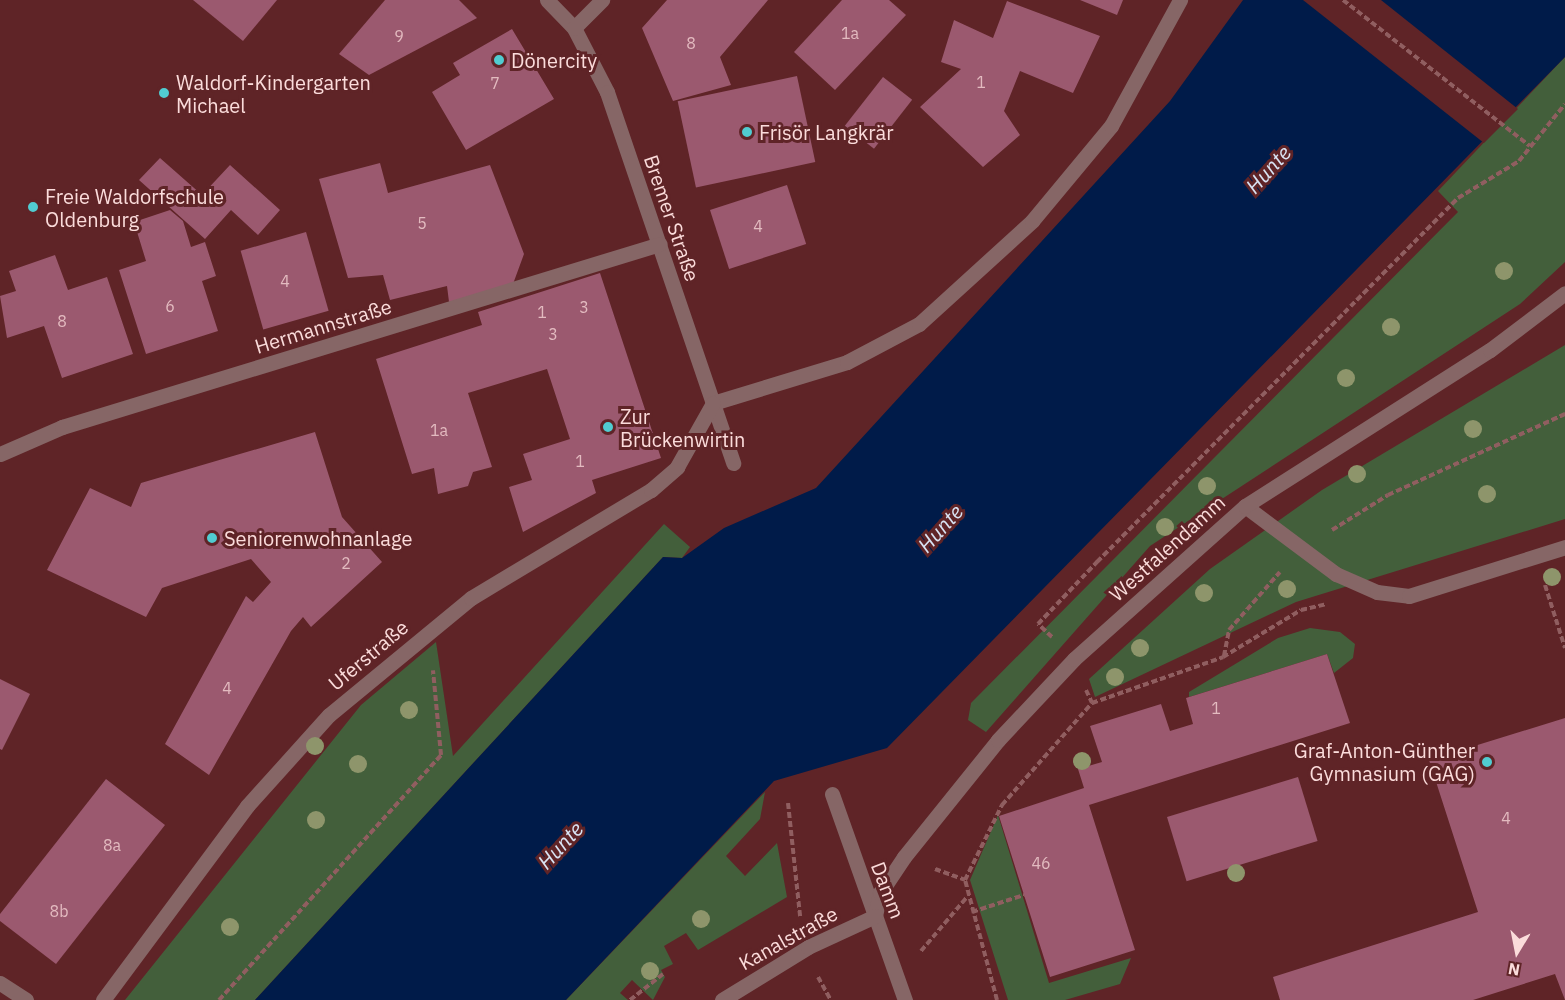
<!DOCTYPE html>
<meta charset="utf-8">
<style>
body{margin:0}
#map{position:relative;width:1565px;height:1000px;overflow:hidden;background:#5f2427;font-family:"IBM Plex Sans",sans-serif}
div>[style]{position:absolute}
.green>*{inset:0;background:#435f3b}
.water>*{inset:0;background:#001b49}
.pier>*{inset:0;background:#5f2427}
.building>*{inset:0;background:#9b596f;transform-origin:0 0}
.path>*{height:4px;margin-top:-2px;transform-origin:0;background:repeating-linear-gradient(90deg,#905e60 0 6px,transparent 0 9px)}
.minor>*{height:15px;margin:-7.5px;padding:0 7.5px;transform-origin:7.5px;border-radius:7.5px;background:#866666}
.trees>*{width:18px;height:18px;margin:-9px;border-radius:50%;background:#8e956b}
.dots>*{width:16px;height:16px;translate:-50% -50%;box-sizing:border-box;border:3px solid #5f2427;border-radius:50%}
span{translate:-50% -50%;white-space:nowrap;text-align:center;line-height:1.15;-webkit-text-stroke:6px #5f2427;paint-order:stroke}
.number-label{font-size:16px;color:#e3bbc0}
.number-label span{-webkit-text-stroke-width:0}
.poi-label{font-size:20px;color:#fbdcdb}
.left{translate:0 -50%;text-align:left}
.right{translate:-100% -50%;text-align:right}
.street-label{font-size:20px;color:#fbdcdb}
.water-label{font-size:21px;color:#d9e4f4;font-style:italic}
.north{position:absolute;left:1487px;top:922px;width:60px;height:60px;-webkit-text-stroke:4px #5f2427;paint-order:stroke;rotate:190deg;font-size:16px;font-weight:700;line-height:24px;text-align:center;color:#fbdcdb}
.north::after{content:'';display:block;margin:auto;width:21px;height:27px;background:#fbdcdb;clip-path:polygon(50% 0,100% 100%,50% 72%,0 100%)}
</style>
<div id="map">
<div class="green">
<div style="clip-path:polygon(1565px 57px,1565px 262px,1520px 304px,1150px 546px,986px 732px,968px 720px,971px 703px,1458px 212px,1438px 191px)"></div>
<div style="clip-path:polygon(1565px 345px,1565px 519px,1296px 602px,1095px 697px,1089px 679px,1210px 569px,1322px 490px)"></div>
<div style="clip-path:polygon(664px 524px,690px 547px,682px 558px,663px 557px,255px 1000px,125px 1000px,361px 705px,436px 642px,453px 756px)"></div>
<div style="clip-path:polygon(1310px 628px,1340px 632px,1355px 644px,1353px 658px,1334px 673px,1327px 654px,1189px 697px,1189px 692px,1278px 638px)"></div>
<div style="clip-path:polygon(765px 792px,760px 819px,726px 856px,745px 876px,777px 843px,787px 897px,698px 950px,686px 933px,664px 946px,673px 964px,661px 970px,665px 977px,653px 1000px,632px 980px,620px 993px,628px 1000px,566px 1000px)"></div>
<div style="clip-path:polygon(998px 815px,1049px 983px,1131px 958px,1120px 984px,1065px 1000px,1008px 1000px,970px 880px)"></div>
</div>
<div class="water">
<div style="clip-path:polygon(1243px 0,1565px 0,1565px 57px,887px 748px,774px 781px,566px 1000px,255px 1000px,663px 557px,682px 558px,724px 528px,816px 488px,1170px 101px)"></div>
</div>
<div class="pier">
<div style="clip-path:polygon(1303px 0,1381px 0,1518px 109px,1484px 143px)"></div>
</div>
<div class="building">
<div style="clip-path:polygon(193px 0,277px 0,243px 41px)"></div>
<div style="clip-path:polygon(385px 0,459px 0,477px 18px,369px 75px,339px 54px)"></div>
<div style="clip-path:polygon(667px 0,768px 0,720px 57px,731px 85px,673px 101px,642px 28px)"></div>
<div style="clip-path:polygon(842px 0,889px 0,906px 15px,835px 90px,794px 52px)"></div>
<div style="clip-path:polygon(1080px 0,1123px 0,1117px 15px)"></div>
<div style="clip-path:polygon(1007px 1px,1100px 36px,1073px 93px,1020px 71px,1004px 111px,1020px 135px,983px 167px,920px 107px,961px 69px,941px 62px,954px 20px,993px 38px)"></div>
<div style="clip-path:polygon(512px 29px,554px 99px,466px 150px,432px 92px,460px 75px,453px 63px)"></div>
<div style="left:797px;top:76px;width:88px;height:122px;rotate:78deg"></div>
<div style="left:883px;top:77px;width:37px;height:62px;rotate:38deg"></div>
<div style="clip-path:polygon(160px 158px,202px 195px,230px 165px,280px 210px,258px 235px,231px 210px,205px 239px,139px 180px)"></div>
<div style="clip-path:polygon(380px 163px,388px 193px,490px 165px,524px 254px,513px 284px,449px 302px,447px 286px,390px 300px,383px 275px,348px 278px,319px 179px)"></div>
<div style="left:787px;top:185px;width:62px;height:81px;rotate:72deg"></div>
<div style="clip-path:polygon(170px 210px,183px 221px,191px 247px,205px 242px,216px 276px,202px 281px,218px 331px,146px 354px,119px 270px,146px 261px,134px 222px)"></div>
<div style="left:306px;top:232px;width:82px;height:68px;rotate:74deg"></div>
<div style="clip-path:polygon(55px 255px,68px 290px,107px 277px,133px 354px,62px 378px,44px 326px,7px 338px,0 296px,16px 291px,9px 271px)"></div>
<div style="clip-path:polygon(600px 273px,661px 458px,592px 480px,596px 493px,523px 532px,509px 487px,532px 480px,523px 454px,570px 439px,547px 369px,468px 393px,492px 467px,473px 472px,468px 486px,438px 494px,434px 468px,412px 474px,376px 359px,482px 325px,478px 312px)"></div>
<div style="clip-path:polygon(315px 432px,342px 517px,382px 562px,311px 627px,303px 617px,291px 631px,209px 775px,165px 744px,246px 596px,253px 602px,271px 582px,251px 559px,162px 588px,146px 617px,47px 570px,90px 488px,131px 507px,141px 483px)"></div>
<div style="clip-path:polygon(1327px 654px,1350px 723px,1089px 805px,1135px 950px,1050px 977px,999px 816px,1084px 788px,1078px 769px,1102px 762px,1090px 726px,1161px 704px,1170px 731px,1193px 724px,1186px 698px)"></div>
<div style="clip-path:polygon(0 679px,30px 694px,2px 750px,0 749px)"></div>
<div style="clip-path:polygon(1565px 718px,1565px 1000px,1555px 974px,1473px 1000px,1280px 1000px,1273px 977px,1478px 912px,1429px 760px)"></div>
<div style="left:1298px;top:777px;width:67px;height:137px;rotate:73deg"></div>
<div style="clip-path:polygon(106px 779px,165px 825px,56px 964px,0 921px,0 914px)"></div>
</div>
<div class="path">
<div style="left:1343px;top:0;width:237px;rotate:38deg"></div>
<div style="left:1332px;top:530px;width:66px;rotate:-32deg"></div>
<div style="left:1388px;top:495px;width:195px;rotate:-24.6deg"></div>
<div style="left:1545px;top:585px;width:66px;rotate:72.4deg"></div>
<div style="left:1052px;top:637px;width:19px;rotate:-137deg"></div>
<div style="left:1038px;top:624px;width:86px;rotate:-46.4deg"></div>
<div style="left:1097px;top:562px;width:513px;rotate:-45.24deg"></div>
<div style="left:1458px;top:198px;width:71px;rotate:-31.2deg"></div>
<div style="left:1519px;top:161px;width:73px;rotate:-51.1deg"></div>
<div style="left:1224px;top:656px;width:26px;rotate:-79deg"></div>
<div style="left:1229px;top:630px;width:77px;rotate:-48.7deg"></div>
<div style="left:1086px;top:690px;width:14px;rotate:65deg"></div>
<div style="left:788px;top:803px;width:114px;rotate:83.9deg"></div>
<div style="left:935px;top:869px;width:32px;rotate:20deg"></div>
<div style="left:972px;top:912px;width:55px;rotate:-18.1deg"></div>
<div style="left:921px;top:951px;width:71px;rotate:-49.6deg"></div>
<div style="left:818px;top:977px;width:26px;rotate:61deg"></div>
<div style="left:219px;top:1000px;width:331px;rotate:-47.8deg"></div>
<div style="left:441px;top:755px;width:85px;rotate:-95.4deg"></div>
<div style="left:630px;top:1000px;width:42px;rotate:-38.2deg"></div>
<div style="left:997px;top:1000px;width:124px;rotate:-104.9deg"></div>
<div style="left:965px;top:880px;width:84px;rotate:-63.7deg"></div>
<div style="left:1002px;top:805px;width:136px;rotate:-48.6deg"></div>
<div style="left:1092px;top:703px;width:139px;rotate:-19.3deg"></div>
<div style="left:1223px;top:657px;width:91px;rotate:-31.1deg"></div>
<div style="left:1301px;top:610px;width:26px;rotate:-13deg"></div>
</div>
<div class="minor">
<div style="left:547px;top:0;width:39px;rotate:46deg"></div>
<div style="left:574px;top:28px;width:72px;rotate:62.7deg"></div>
<div style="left:607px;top:92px;width:392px;rotate:71.2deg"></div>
<div style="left:574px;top:28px;width:40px;rotate:-45deg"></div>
<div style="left:713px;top:403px;width:140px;rotate:-17deg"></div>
<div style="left:847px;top:362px;width:81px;rotate:-27.8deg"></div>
<div style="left:919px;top:324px;width:153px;rotate:-42.3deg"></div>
<div style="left:1032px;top:221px;width:124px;rotate:-50.3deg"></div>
<div style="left:1111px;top:126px;width:144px;rotate:-61.3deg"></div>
<div style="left:0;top:454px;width:68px;rotate:-23.5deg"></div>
<div style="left:62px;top:427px;width:625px;rotate:-17.02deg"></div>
<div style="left:1245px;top:506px;width:114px;rotate:36.8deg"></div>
<div style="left:1336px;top:574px;width:45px;rotate:23.7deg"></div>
<div style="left:1377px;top:592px;width:32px;rotate:7deg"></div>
<div style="left:1409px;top:596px;width:164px;rotate:-17.4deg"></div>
<div style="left:832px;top:794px;width:219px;rotate:70.5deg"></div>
<div style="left:875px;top:916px;width:24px;rotate:-78deg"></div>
<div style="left:880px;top:893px;width:43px;rotate:-56.3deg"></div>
<div style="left:904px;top:857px;width:150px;rotate:-51.2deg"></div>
<div style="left:998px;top:740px;width:111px;rotate:-46.8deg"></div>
<div style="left:1074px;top:659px;width:229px;rotate:-41.8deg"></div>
<div style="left:1245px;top:506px;width:290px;rotate:-32.5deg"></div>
<div style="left:1490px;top:350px;width:94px;rotate:-37.2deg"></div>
<div style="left:0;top:983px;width:31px;rotate:33deg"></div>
<div style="left:103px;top:1000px;width:242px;rotate:-53.4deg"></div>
<div style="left:247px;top:806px;width:122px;rotate:-48deg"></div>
<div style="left:329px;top:715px;width:184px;rotate:-39.5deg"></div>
<div style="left:471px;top:598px;width:210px;rotate:-31deg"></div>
<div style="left:651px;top:490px;width:35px;rotate:-41deg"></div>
<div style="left:677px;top:467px;width:73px;rotate:-60.6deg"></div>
<div style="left:722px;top:1000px;width:101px;rotate:-31.6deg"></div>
<div style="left:808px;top:947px;width:74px;rotate:-24.8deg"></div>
</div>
<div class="trees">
<div style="left:1504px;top:271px"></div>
<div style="left:1391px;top:327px"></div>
<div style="left:1346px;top:378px"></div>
<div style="left:1473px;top:429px"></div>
<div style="left:1357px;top:474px"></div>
<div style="left:1207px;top:486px"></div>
<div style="left:1487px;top:494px"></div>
<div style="left:1165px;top:527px"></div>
<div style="left:1552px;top:577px"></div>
<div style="left:1287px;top:589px"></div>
<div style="left:1204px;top:593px"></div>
<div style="left:1140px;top:648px"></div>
<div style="left:1115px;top:677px"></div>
<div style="left:409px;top:710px"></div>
<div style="left:315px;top:746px"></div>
<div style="left:1082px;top:761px"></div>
<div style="left:358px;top:764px"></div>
<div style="left:316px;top:820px"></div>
<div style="left:1236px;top:873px"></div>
<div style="left:701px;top:919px"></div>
<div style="left:230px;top:927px"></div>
<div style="left:650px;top:971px"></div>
</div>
<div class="dots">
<div style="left:499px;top:60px;background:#51ccd1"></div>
<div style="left:164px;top:93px;background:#51ccd1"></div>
<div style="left:747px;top:132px;background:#51ccd1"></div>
<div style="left:33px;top:207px;background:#51ccd1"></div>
<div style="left:608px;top:427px;background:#51ccd1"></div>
<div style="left:212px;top:538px;background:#51ccd1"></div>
<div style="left:1487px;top:762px;background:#51ccd1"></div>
</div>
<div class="number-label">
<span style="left:850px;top:33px">1a</span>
<span style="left:399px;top:36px">9</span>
<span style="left:691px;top:43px">8</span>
<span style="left:981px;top:82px">1</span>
<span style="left:495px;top:83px">7</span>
<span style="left:422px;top:223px">5</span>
<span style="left:758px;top:226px">4</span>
<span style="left:285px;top:281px">4</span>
<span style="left:170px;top:306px">6</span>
<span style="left:584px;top:307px">3</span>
<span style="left:542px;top:312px">1</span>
<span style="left:62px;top:321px">8</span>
<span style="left:553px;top:334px">3</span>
<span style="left:439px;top:430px">1a</span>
<span style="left:580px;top:461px">1</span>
<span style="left:346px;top:563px">2</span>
<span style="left:227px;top:688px">4</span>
<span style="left:1216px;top:708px">1</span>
<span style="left:1506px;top:818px">4</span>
<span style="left:112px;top:845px">8a</span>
<span style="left:1041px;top:863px">46</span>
<span style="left:59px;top:911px">8b</span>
</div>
<div class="poi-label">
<span class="left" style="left:511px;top:60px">Dönercity</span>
<span class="left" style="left:176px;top:94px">Waldorf-Kindergarten<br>Michael</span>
<span class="left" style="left:759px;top:132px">Frisör Langkrär</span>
<span class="left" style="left:45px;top:208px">Freie Waldorfschule<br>Oldenburg</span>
<span class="left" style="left:620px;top:428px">Zur<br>Brückenwirtin</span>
<span class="left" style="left:224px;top:538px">Seniorenwohnanlage</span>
<span class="right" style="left:1475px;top:762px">Graf-Anton-Günther<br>Gymnasium (GAG)</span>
</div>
<div class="street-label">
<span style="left:672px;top:218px;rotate:71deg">Bremer Straße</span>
<span style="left:323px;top:326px;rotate:-17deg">Hermannstraße</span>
<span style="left:1167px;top:548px;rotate:-42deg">Westfalendamm</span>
<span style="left:368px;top:655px;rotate:-40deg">Uferstraße</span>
<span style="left:888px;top:890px;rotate:69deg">Damm</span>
<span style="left:788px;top:938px;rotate:-29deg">Kanalstraße</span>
</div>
<div class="water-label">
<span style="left:1268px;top:169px;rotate:-48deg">Hunte</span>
<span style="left:940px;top:528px;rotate:-48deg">Hunte</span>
<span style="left:560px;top:845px;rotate:-47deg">Hunte</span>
</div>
<div class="north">N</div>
</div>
